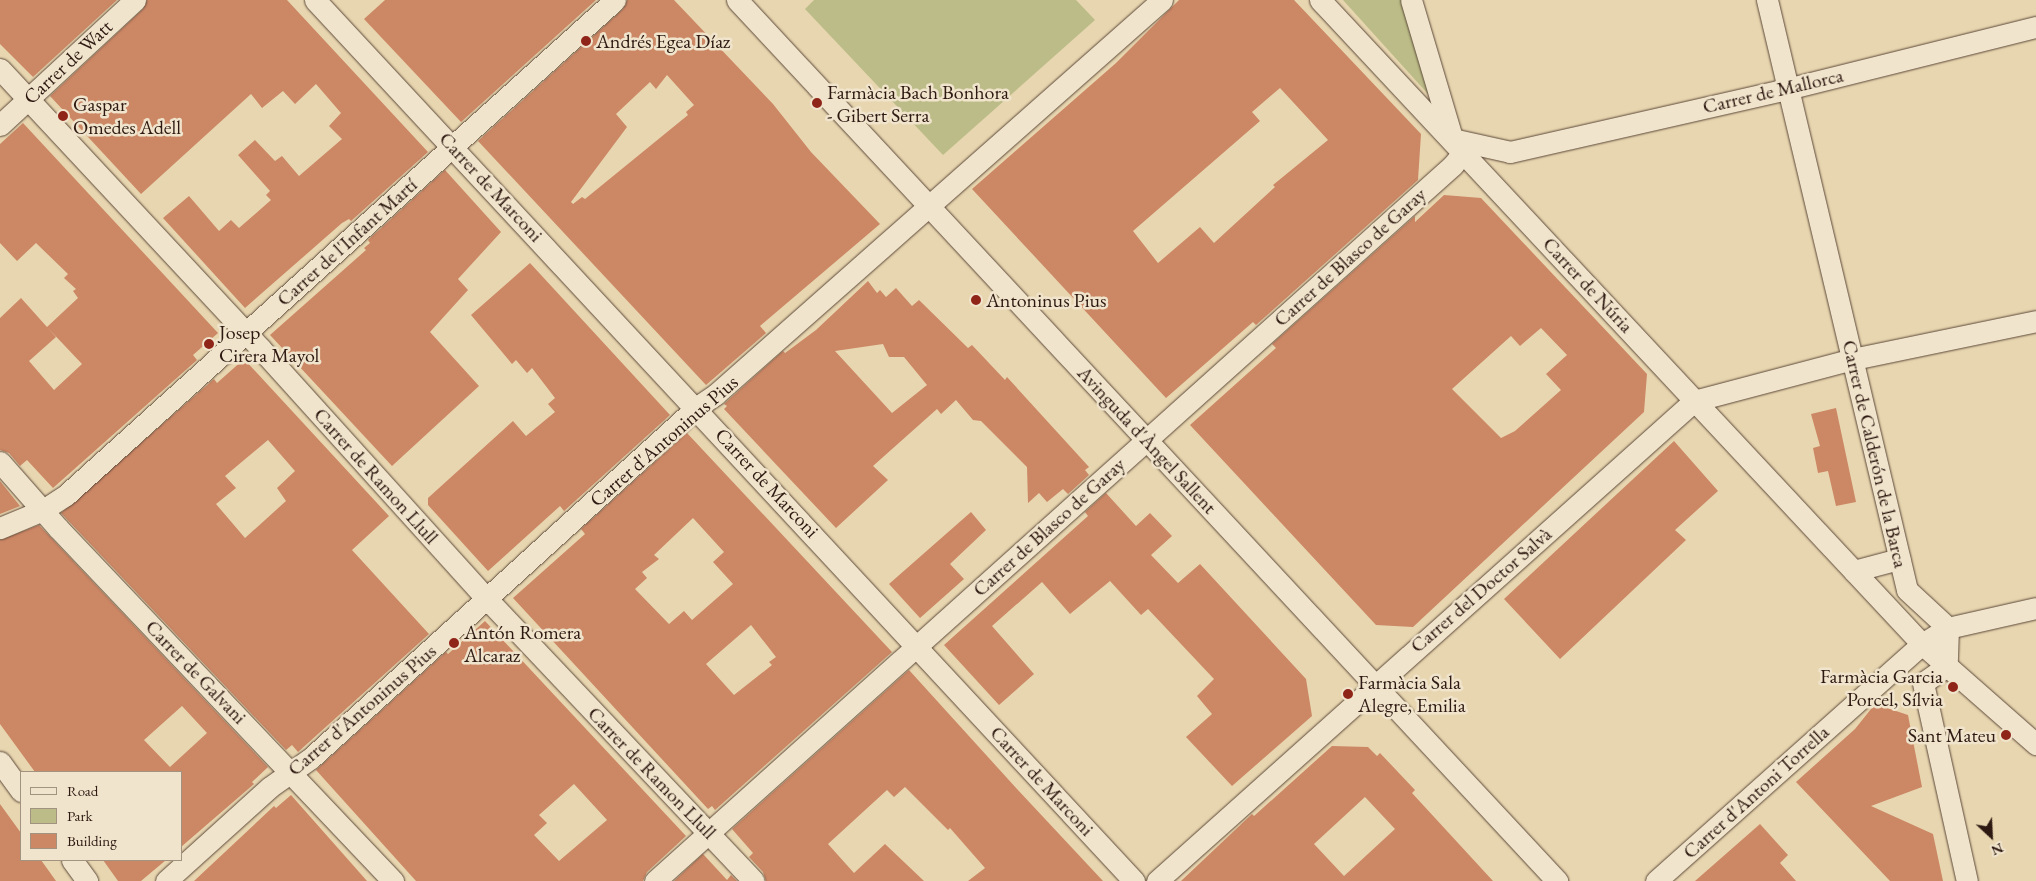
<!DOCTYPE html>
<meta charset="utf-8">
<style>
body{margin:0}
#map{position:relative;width:2036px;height:881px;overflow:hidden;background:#e8d6b0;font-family:"EB Garamond",serif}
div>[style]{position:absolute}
.green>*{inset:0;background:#bbbc87}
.building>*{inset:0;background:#cc8765}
.roads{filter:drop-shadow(0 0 1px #5c4839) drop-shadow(0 0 1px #5c4839)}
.minor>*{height:21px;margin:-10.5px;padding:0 10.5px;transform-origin:10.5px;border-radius:10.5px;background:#f0e4cc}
.dots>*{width:14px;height:14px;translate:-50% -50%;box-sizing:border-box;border:2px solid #f0e4cc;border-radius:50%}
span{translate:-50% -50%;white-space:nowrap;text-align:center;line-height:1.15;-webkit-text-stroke:5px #f0e4cc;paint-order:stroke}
.poi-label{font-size:20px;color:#2d1911}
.left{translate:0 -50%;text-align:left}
.right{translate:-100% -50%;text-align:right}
.street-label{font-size:20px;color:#2d1911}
.legend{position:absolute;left:20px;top:771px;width:162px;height:90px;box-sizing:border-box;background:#f0e4cc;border:1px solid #a29381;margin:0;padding:6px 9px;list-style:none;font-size:15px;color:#2d1911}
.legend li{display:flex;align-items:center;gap:10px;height:25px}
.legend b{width:25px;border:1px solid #a29381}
.north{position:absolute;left:1966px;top:811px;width:50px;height:50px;-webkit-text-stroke:4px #f0e4cc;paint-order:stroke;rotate:155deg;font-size:14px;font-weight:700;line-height:20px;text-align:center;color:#2d1911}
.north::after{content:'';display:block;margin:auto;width:18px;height:22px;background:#2d1911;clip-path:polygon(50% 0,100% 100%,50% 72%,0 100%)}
</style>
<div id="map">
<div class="green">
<div style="clip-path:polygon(814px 0,1076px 0,1095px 20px,943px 155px,805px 9px)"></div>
<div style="clip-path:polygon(1343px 0,1402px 0,1437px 104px)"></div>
</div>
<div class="building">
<div style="clip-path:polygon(0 0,117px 0,33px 77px,0 44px)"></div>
<div style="clip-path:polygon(147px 0,287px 0,428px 152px,351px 221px,349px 219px,342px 223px,245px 308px,163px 218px,189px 196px,219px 231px,231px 220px,239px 228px,271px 200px,266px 195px,270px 191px,238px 155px,255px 140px,275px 161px,282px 156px,299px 176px,342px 139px,329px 126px,341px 113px,316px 84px,295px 104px,283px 91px,262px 108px,251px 94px,141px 194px,50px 96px,143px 9px)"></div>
<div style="clip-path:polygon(385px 0,596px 0,461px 122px,364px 19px)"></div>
<div style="clip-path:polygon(evenodd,627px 0,674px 0,773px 104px,811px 152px,880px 224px,760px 326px,766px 333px,706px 385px,478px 141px,623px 9px,627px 0,667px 75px,694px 105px,686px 112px,688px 115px,585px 199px,582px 197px,573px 204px,571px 202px,627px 127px,616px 114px,650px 82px,656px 89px,667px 75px)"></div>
<div style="clip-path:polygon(evenodd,1179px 0,1294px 0,1421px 134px,1418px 180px,1256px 325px,1253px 322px,1166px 398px,972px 189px,1116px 63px,1179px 0,1280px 88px,1328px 140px,1273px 185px,1275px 187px,1214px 243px,1200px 227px,1158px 263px,1133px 231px,1260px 121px,1252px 112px,1280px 88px)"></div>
<div style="clip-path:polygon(evenodd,23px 123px,218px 333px,193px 355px,197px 360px,53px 488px,27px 460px,20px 466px,9px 453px,0 450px,0 318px,21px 298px,47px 327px,78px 298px,73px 291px,76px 289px,64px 278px,68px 274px,36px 243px,17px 261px,0 243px,0 144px,23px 123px,47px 327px,82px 364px,54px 390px,29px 361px,56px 337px,47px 327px)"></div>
<div style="clip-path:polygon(445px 170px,501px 232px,458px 279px,468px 290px,430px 332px,479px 386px,392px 466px,270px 335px,366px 250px,364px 248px,370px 243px,368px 240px)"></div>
<div style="clip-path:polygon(evenodd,1444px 195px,1481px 198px,1647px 374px,1644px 412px,1413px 627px,1376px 625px,1190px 425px,1276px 348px,1272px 344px,1415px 216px,1415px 222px,1444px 195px,1541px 328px,1567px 355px,1546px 374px,1561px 390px,1515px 431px,1501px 438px,1452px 389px,1511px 336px,1520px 346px,1541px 328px)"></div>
<div style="clip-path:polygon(530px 263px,670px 415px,564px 511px,560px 506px,488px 571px,428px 505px,428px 498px,513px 421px,526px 436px,555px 412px,548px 404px,555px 398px,532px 368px,527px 373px,516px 360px,512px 364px,471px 315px)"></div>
<div style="clip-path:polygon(evenodd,868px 281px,877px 293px,880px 290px,886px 297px,896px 288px,912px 306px,919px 300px,968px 348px,972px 345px,1005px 380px,1007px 377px,1089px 467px,1085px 470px,1089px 475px,1068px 494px,1063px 489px,1047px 502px,1039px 493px,1028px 503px,1027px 467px,981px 421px,973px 420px,956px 400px,941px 414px,937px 409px,873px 466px,888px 480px,836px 528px,724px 409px,727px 406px,724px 404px,783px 351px,785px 353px,816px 330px,868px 281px,883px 344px,889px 357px,904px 357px,927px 385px,892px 413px,835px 351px,883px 344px)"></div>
<div style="clip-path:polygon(evenodd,244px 359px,389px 516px,352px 550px,429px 634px,298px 752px,292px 745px,286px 750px,61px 513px,214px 379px,217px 383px,244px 359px,268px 440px,295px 471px,277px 488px,286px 501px,245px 538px,216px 504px,236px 488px,225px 476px,268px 440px)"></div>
<div style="clip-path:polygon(1836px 408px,1856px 502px,1836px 506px,1828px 471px,1818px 473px,1813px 448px,1820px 446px,1811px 414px)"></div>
<div style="clip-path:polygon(evenodd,687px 433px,892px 652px,715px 810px,712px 806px,708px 809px,513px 598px,585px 534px,581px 529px,687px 433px,693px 518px,724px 552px,713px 562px,733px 584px,692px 620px,684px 611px,669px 624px,635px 589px,647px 578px,642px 572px,659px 559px,654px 555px,693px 518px,687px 433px,751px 625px,776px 657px,769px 662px,772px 665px,734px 695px,706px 664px,751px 625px)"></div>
<div style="clip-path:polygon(1674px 441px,1718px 491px,1675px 530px,1686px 540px,1560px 659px,1504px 599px)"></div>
<div style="clip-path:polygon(0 481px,20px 506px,0 514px)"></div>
<div style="clip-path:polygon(1106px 493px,1136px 526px,1150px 513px,1172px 536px,1151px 555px,1178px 583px,1200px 564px,1306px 679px,1312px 716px,1232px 786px,1186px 737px,1212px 714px,1197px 696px,1214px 679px,1148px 609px,1141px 615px,1110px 581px,1070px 614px,1042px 582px,992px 626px,1034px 674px,999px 705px,944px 645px,1088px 516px,1085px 512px)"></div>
<div style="clip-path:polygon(971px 512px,986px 530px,950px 564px,964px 579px,920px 618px,889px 584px)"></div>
<div style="clip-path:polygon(evenodd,39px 525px,268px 767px,252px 782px,254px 784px,181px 847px,181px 772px,35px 772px,0 724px,0 540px,39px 525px,182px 706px,207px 733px,170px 767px,144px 740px,182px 706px)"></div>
<div style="clip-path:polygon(evenodd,485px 621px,686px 836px,647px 872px,643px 881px,416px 881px,316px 770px,446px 652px,448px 654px,485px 621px,574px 784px,607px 820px,559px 861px,534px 835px,547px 823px,539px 815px,574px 784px)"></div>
<div style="clip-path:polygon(909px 670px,1017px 789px,1103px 881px,968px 881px,985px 868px,950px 828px,948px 830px,905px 787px,894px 797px,887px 790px,828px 844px,854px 873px,885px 844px,924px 881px,766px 881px,763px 872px,749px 857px,753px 853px,732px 829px)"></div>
<div style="clip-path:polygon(1875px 704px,1908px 715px,1922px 787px,1871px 806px,1933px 834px,1943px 881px,1890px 881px,1796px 782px,1855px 729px)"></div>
<div style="clip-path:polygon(evenodd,1332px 746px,1368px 747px,1377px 756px,1380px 753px,1415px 790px,1412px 793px,1493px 881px,1181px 881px,1252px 814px,1254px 816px,1332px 746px,1365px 797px,1395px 829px,1344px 876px,1314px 844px,1365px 797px)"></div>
<div style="clip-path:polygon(291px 795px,367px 881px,194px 881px,274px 806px,276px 808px)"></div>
<div style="clip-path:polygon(0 804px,21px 833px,21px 860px,41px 860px,56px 881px,0 881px)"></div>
<div style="clip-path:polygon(1760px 824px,1788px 855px,1780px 863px,1796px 881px,1695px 881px)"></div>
<div style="clip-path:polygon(703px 854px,727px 880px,731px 875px,737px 881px,674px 881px)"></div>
<div style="clip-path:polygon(103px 860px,166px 860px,141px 881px,118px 881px)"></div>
</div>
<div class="roads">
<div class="minor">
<div style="left:315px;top:0;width:1203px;rotate:47.09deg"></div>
<div style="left:737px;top:0;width:1204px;rotate:47.05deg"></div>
<div style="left:1320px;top:0;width:882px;rotate:46.93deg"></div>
<div style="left:1922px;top:644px;width:152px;rotate:41.3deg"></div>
<div style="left:1411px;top:0;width:140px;rotate:73.4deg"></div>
<div style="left:1767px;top:0;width:606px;rotate:76.65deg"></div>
<div style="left:1907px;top:590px;width:56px;rotate:42.8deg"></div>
<div style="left:1948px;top:628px;width:38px;rotate:92deg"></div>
<div style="left:1947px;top:666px;width:29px;rotate:145deg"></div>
<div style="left:1923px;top:683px;width:203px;rotate:77.5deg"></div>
<div style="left:0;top:69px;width:383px;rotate:47deg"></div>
<div style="left:261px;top:349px;width:337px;rotate:47.9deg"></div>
<div style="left:487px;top:599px;width:388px;rotate:46.6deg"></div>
<div style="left:0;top:125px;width:184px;rotate:-42.8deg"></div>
<div style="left:1452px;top:139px;width:59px;rotate:12.6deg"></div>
<div style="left:1510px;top:152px;width:284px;rotate:-12.8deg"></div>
<div style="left:1787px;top:89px;width:257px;rotate:-14deg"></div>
<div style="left:0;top:462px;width:88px;rotate:48.7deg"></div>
<div style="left:58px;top:528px;width:487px;rotate:46.5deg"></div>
<div style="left:0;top:528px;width:47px;rotate:-22.7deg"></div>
<div style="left:43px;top:510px;width:27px;rotate:-33deg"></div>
<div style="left:66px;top:495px;width:739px;rotate:-42.04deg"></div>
<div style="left:1854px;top:571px;width:47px;rotate:-14.9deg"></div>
<div style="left:0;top:762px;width:36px;rotate:54deg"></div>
<div style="left:72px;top:860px;width:26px;rotate:54deg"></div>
<div style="left:166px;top:881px;width:140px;rotate:-42.1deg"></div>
<div style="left:270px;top:787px;width:50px;rotate:-35.3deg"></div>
<div style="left:311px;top:758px;width:522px;rotate:-42.28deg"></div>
<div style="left:697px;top:407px;width:23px;rotate:-34deg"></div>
<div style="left:716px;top:394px;width:595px;rotate:-41.46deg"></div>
<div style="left:655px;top:881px;width:1072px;rotate:-41.9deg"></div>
<div style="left:1453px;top:165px;width:16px;rotate:-52deg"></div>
<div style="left:1157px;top:881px;width:720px;rotate:-41.79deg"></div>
<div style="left:1694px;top:401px;width:164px;rotate:-14.8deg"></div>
<div style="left:1853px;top:359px;width:187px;rotate:-11.7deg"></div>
<div style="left:1656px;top:881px;width:356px;rotate:-41.7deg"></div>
<div style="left:1922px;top:644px;width:31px;rotate:-32deg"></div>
<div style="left:1948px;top:628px;width:90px;rotate:-12.8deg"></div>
</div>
</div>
<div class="dots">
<div style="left:586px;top:41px;background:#8f2418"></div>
<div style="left:817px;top:103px;background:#8f2418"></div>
<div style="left:63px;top:116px;background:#8f2418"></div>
<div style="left:976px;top:300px;background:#8f2418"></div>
<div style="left:209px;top:344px;background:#8f2418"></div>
<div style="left:454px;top:643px;background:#8f2418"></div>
<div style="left:1953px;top:687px;background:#8f2418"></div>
<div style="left:1348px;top:694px;background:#8f2418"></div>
<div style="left:2006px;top:735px;background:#8f2418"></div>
</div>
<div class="poi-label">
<span class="left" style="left:596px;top:41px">Andrés Egea Díaz</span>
<span class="left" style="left:827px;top:104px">Farmàcia Bach Bonhora<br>- Gibert Serra</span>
<span class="left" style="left:73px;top:116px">Gaspar<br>Omedes Adell</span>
<span class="left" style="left:986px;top:300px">Antoninus Pius</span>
<span class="left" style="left:219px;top:344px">Josep<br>Cirera Mayol</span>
<span class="left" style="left:464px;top:644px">Antón Romera<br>Alcaraz</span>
<span class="right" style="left:1943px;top:688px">Farmàcia Garcia<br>Porcel, Sílvia</span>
<span class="left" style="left:1358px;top:694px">Farmàcia Sala<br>Alegre, Emilia</span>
<span class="right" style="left:1996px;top:735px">Sant Mateu</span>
</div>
<div class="street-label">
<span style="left:68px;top:62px;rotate:-43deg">Carrer de Watt</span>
<span style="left:1773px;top:91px;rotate:-13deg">Carrer de Mallorca</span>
<span style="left:491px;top:187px;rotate:47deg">Carrer de Marconi</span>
<span style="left:347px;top:242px;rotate:-42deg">Carrer de l'Infant Martí</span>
<span style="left:1350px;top:257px;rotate:-42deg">Carrer de Blasco de Garay</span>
<span style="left:1588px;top:285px;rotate:47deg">Carrer de Núria</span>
<span style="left:1147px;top:440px;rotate:47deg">Avinguda d'Àngel Sallent</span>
<span style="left:664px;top:441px;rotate:-41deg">Carrer d'Antoninus Pius</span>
<span style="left:1875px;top:454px;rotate:77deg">Carrer de Calderón de la Barca</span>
<span style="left:376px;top:476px;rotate:48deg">Carrer de Ramon Llull</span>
<span style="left:767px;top:483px;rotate:47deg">Carrer de Marconi</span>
<span style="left:1049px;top:527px;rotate:-42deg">Carrer de Blasco de Garay</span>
<span style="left:1481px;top:590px;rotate:-41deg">Carrer del Doctor Salvà</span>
<span style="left:196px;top:672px;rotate:46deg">Carrer de Galvani</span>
<span style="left:362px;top:710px;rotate:-41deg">Carrer d'Antoninus Pius</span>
<span style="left:652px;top:773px;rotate:46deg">Carrer de Ramon Llull</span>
<span style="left:1042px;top:781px;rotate:47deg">Carrer de Marconi</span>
<span style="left:1756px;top:792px;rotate:-42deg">Carrer d'Antoni Torrella</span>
</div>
<ul class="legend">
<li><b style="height:6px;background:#f0e4cc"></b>Road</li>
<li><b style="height:14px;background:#bbbc87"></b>Park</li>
<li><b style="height:14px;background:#cc8765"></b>Building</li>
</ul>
<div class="north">N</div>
</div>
